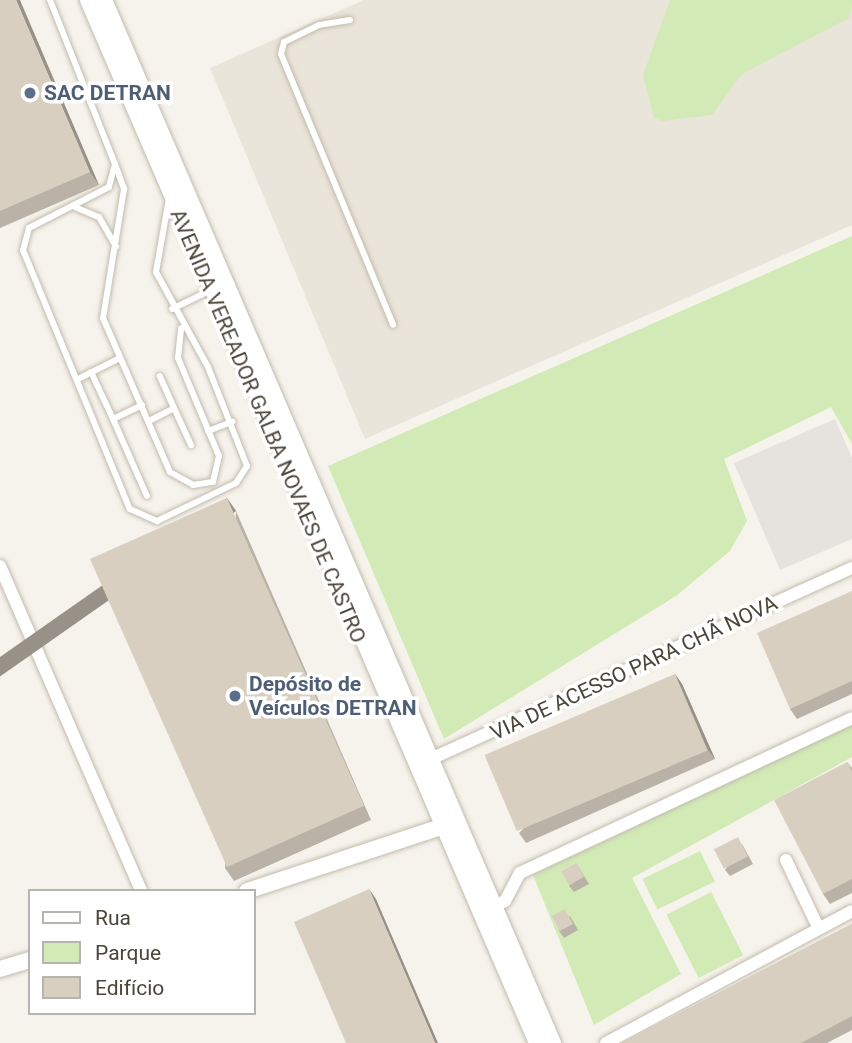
<!DOCTYPE html>
<meta charset="utf-8">
<style>
body{margin:0}
#map{position:relative;width:852px;height:1043px;overflow:hidden;background:#f6f3ec;font-family:Roboto,sans-serif}
div>[style]{position:absolute}
.residential>*{inset:0;background:#eae5da}
.industrial>*{inset:0;background:#e6e2dd}
.green>*{inset:0;background:#d2eab5;transform-origin:0 0}
.roads{filter:drop-shadow(0 0 2px #c2bbae) drop-shadow(0 0 2px #c2bbae)}
.service>*{height:6px;margin:-3px;padding:0 3px;transform-origin:3px;border-radius:3px;background:#fff}
.minor>*{height:12px;margin:-6px;padding:0 6px;transform-origin:6px;border-radius:6px;background:#fff}
.tertiary>*{height:16px;margin:-8px;padding:0 8px;transform-origin:8px;border-radius:8px;background:#fff}
.wall>*{inset:0;background:#bab2a6}
.shaded-wall>*{inset:0;background:#979187;transform-origin:0 0}
.building>*{inset:0;background:#d8cfc1;transform-origin:0 0}
.dots>*{width:19px;height:19px;translate:-50% -50%;box-sizing:border-box;border:4px solid #fff;border-radius:50%}
span{translate:-50% -50%;white-space:nowrap;text-align:center;line-height:1.15;-webkit-text-stroke:7px #fff;paint-order:stroke}
.service-label{font-size:21px;color:#4e5e75;font-weight:700}
.left{translate:0 -50%;text-align:left}
.street-label{font-size:21px;color:#4b4439}
.legend{position:absolute;left:28px;top:889px;width:228px;height:126px;box-sizing:border-box;background:#fff;border:2px solid #b7b4b0;margin:0;padding:9px 12px;list-style:none;font-size:21px;color:#4b4439}
.legend li{display:flex;align-items:center;gap:14px;height:35px}
.legend b{width:35px;border:2px solid #b7b4b0}
</style>
<div id="map">
<div class="residential">
<div style="clip-path:polygon(364px 0,852px 0,852px 225px,365px 439px,210px 68px)"></div>
</div>
<div class="industrial">
<div style="clip-path:polygon(835px 419px,852px 458px,852px 539px,780px 570px,734px 463px)"></div>
</div>
<div class="green">
<div style="clip-path:polygon(670px 0,852px 0,852px 6px,849px 18px,742px 74px,712px 115px,663px 121px,654px 118px,643px 75px)"></div>
<div style="clip-path:polygon(852px 236px,852px 444px,831px 407px,724px 459px,747px 521px,730px 551px,676px 596px,444px 739px,328px 466px)"></div>
<div style="clip-path:polygon(852px 724px,852px 757px,632px 878px,681px 974px,594px 1025px,533px 875px)"></div>
<div style="left:700px;top:851px;width:34px;height:64px;rotate:64deg"></div>
<div style="left:711px;top:892px;width:71px;height:50px;rotate:63deg"></div>
</div>
<div class="roads">
<div class="service">
<div style="left:50px;top:0;width:176px;rotate:68.4deg"></div>
<div style="left:115px;top:164px;width:24px;rotate:105deg"></div>
<div style="left:109px;top:187px;width:90px;rotate:152.9deg"></div>
<div style="left:29px;top:228px;width:23px;rotate:105deg"></div>
<div style="left:23px;top:250px;width:280px;rotate:67.6deg"></div>
<div style="left:130px;top:509px;width:30px;rotate:24deg"></div>
<div style="left:157px;top:521px;width:88px;rotate:-25.7deg"></div>
<div style="left:236px;top:483px;width:20px;rotate:-57deg"></div>
<div style="left:247px;top:466px;width:106px;rotate:-111.5deg"></div>
<div style="left:208px;top:367px;width:108px;rotate:-118.7deg"></div>
<div style="left:156px;top:272px;width:75px;rotate:-80deg"></div>
<div style="left:350px;top:20px;width:31px;rotate:171deg"></div>
<div style="left:319px;top:25px;width:39px;rotate:154deg"></div>
<div style="left:284px;top:42px;width:12px;rotate:104deg"></div>
<div style="left:281px;top:54px;width:293px;rotate:67.5deg"></div>
<div style="left:115px;top:164px;width:27px;rotate:70deg"></div>
<div style="left:124px;top:189px;width:131px;rotate:99.2deg"></div>
<div style="left:103px;top:318px;width:168px;rotate:66.5deg"></div>
<div style="left:170px;top:472px;width:26px;rotate:29deg"></div>
<div style="left:193px;top:485px;width:20px;rotate:-9deg"></div>
<div style="left:213px;top:482px;width:27px;rotate:-77deg"></div>
<div style="left:219px;top:456px;width:106px;rotate:-112.7deg"></div>
<div style="left:178px;top:358px;width:30px;rotate:-84deg"></div>
<div style="left:75px;top:207px;width:26px;rotate:23deg"></div>
<div style="left:99px;top:217px;width:34px;rotate:60deg"></div>
<div style="left:172px;top:309px;width:46px;rotate:-26deg"></div>
<div style="left:91px;top:372px;width:52px;rotate:64.9deg"></div>
<div style="left:78px;top:379px;width:47px;rotate:-26.6deg"></div>
<div style="left:142px;top:405px;width:32px;rotate:154deg"></div>
<div style="left:113px;top:419px;width:84px;rotate:66.2deg"></div>
<div style="left:174px;top:408px;width:41px;rotate:65.3deg"></div>
<div style="left:149px;top:421px;width:28px;rotate:-27deg"></div>
<div style="left:174px;top:408px;width:35px;rotate:-114deg"></div>
<div style="left:208px;top:431px;width:26px;rotate:-21deg"></div>
</div>
<div class="minor">
<div style="left:0;top:566px;width:354px;rotate:66.5deg"></div>
<div style="left:424px;top:762px;width:470px;rotate:-24.4deg"></div>
<div style="left:786px;top:860px;width:76px;rotate:64.4deg"></div>
<div style="left:492px;top:907px;width:14px;rotate:-25deg"></div>
<div style="left:505px;top:901px;width:32px;rotate:-62deg"></div>
<div style="left:520px;top:873px;width:366px;rotate:-25deg"></div>
<div style="left:606px;top:1043px;width:279px;rotate:-28.2deg"></div>
</div>
<div class="tertiary">
<div style="left:88px;top:0;width:1136px;rotate:66.71deg"></div>
<div style="left:104px;top:0;width:1136px;rotate:66.71deg"></div>
<div style="left:247px;top:891px;width:214px;rotate:-18.3deg"></div>
<div style="left:0;top:969px;width:31px;rotate:-17deg"></div>
</div>
</div>
<div class="wall">
<div style="clip-path:polygon(0 0,99px 185px,0 228px)"></div>
<div style="clip-path:polygon(236px 511px,371px 820px,234px 881px,225px 868px)"></div>
<div style="clip-path:polygon(852px 591px,852px 694px,797px 719px,790px 709px)"></div>
<div style="clip-path:polygon(675px 674px,682px 684px,715px 759px,526px 843px,519px 833px)"></div>
<div style="clip-path:polygon(847px 762px,852px 768px,852px 893px,830px 904px,823px 894px)"></div>
<div style="clip-path:polygon(742px 844px,753px 864px,730px 876px,725px 870px)"></div>
<div style="clip-path:polygon(576px 863px,589px 884px,574px 892px,569px 886px)"></div>
<div style="clip-path:polygon(570px 916px,578px 930px,564px 938px,559px 931px)"></div>
<div style="clip-path:polygon(852px 924px,852px 1030px,827px 1043px,622px 1043px)"></div>
</div>
<div class="shaded-wall">
<div style="clip-path:polygon(16px 0,20px 0,99px 185px,90px 172px)"></div>
<div style="left:227px;top:498px;width:16px;height:337px;rotate:55deg"></div>
<div style="clip-path:polygon(675px 674px,682px 684px,715px 759px,708px 750px)"></div>
<div style="clip-path:polygon(369px 889px,376px 899px,438px 1043px,435px 1043px)"></div>
</div>
<div class="building">
<div style="clip-path:polygon(0 0,16px 0,90px 172px,0 211px)"></div>
<div style="left:227px;top:498px;width:337px;height:150px;rotate:66deg"></div>
<div style="clip-path:polygon(852px 591px,852px 681px,790px 709px,757px 633px)"></div>
<div style="left:675px;top:674px;width:83px;height:207px;rotate:67deg"></div>
<div style="clip-path:polygon(847px 762px,852px 771px,852px 879px,823px 894px,774px 800px)"></div>
<div style="left:738px;top:837px;width:22px;height:27px;rotate:63deg"></div>
<div style="left:576px;top:863px;width:16px;height:17px;rotate:60deg"></div>
<div style="clip-path:polygon(369px 889px,435px 1043px,346px 1043px,294px 922px)"></div>
<div style="left:565px;top:909px;width:17px;height:15px;rotate:62deg"></div>
<div style="clip-path:polygon(852px 924px,852px 1016px,801px 1043px,622px 1043px)"></div>
</div>
<div class="dots">
<div style="left:30px;top:93px;background:#5c6f8a"></div>
<div style="left:235px;top:696px;background:#5c6f8a"></div>
</div>
<div class="service-label">
<span class="left" style="left:44px;top:93px">SAC DETRAN</span>
<span class="left" style="left:249px;top:696px">Depósito de<br>Veículos DETRAN</span>
</div>
<div class="street-label">
<span style="left:268px;top:426px;rotate:67deg">AVENIDA VEREADOR GALBA NOVAES DE CASTRO</span>
<span style="left:634px;top:668px;rotate:-25deg">VIA DE ACESSO PARA CHÃ NOVA</span>
</div>
<ul class="legend">
<li><b style="height:9px;background:#fff"></b>Rua</li>
<li><b style="height:19px;background:#d2eab5"></b>Parque</li>
<li><b style="height:19px;background:#d8cfc1"></b>Edifício</li>
</ul>
</div>
